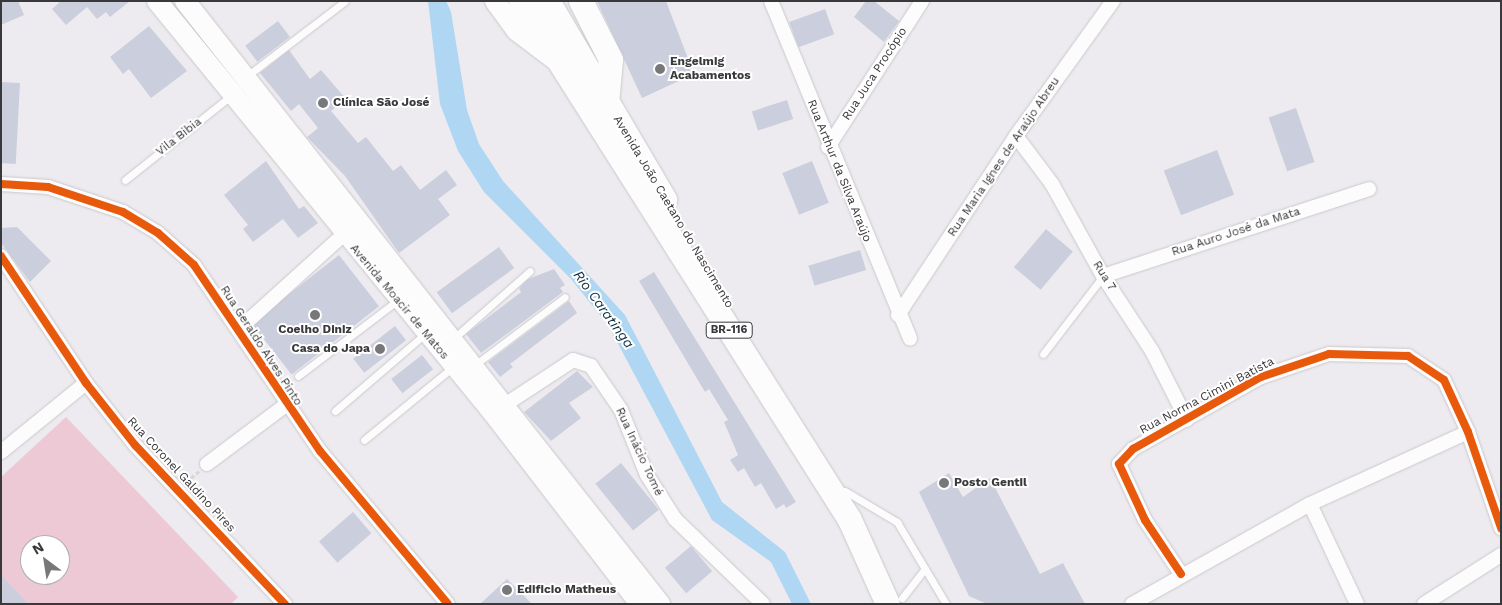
<!DOCTYPE html>
<meta charset="utf-8">
<style>
body{margin:0}
#map{position:relative;width:1502px;height:605px;overflow:hidden;background:#edebef;font-family:"Work Sans",sans-serif}
div>[style]{position:absolute}
.green>*{inset:0;background:#ecc9d4}
.water>*{inset:0;background:#afd6f2}
.building>*{inset:0;background:#cbcedd;transform-origin:0 0}
.path>*{height:2.5px;margin-top:-1.25px;transform-origin:0;background:repeating-linear-gradient(90deg,#d7d7d8 0 4px,transparent 0 6.5px)}
.roads{filter:drop-shadow(0 0 1px #cac8cb) drop-shadow(0 0 1px #cac8cb)}
.service>*{height:7px;margin:-3.5px;padding:0 3.5px;transform-origin:3.5px;border-radius:3.5px;background:#fcfcfd}
.minor>*{height:14px;margin:-7px;padding:0 7px;transform-origin:7px;border-radius:7px;background:#fcfcfd}
.secondary>*{height:20px;margin:-10px;padding:0 10px;transform-origin:10px;border-radius:10px;background:#fcfcfd}
.trunk>*{height:24px;margin:-12px;padding:0 12px;transform-origin:12px;border-radius:12px;background:#fcfcfd}
.cycleway>*{height:8px;margin:-4px;padding:0 4px;transform-origin:4px;border-radius:4px;background:#e8590c}
.dots>*{width:14px;height:14px;translate:-50% -50%;box-sizing:border-box;border:2px solid #fff;border-radius:50%}
span{translate:-50% -50%;white-space:nowrap;text-align:center;line-height:1.15;-webkit-text-stroke:4px #fff;paint-order:stroke}
.shield-label span{padding:1px 4px;background:#fff;border:1px solid;border-radius:4px;-webkit-text-stroke-width:0}
.shield-label{font-size:11px;color:#39383a;font-weight:700}
.poi-label{font-size:12px;color:#39383a;font-weight:700}
.left{translate:0 -50%;text-align:left}
.right{translate:-100% -50%;text-align:right}
.street-label{font-size:12px;color:#39383a}
.water-label{font-size:14px;color:#103144;font-style:italic}
.frame{position:absolute;inset:0;border:2px solid #39383a;pointer-events:none}
.north{position:absolute;left:20px;top:535px;width:50px;height:50px;box-sizing:border-box;background:#fff;border:1px solid #b0afb0;border-radius:50%;rotate:329deg;font-size:14px;font-weight:700;line-height:20px;text-align:center;color:#39383a}
.north::after{content:'';display:block;margin:auto;width:18px;height:22px;background:#787779;clip-path:polygon(50% 0,100% 100%,50% 72%,0 100%)}
</style>
<div id="map">
<div class="green">
<div style="clip-path:polygon(evenodd,66px 417px,238px 597px,231px 604px,1px 604px,1px 477px,66px 417px,30px 545px,60px 545px,60px 575px,30px 575px,30px 545px)"></div>
</div>
<div class="water">
<div style="clip-path:polygon(428px 1px,446px 1px,451px 12px,467px 110px,479px 144px,503px 181px,625px 315px,722px 502px,785px 552px,811px 604px,792px 604px,771px 562px,712px 520px,608px 325px,571px 279px,484px 192px,458px 151px,440px 104px)"></div>
</div>
<div class="building">
<div style="clip-path:polygon(1px 1px,18px 1px,24px 15px,1px 25px)"></div>
<div style="clip-path:polygon(61px 1px,130px 1px,110px 17px,106px 12px,97px 19px,87px 7px,66px 25px,52px 9px)"></div>
<div style="clip-path:polygon(597px 1px,666px 1px,694px 74px,642px 98px)"></div>
<div style="clip-path:polygon(866px 1px,874px 1px,899px 21px,884px 42px,854px 17px)"></div>
<div style="left:825px;top:9px;width:27px;height:38px;rotate:70deg"></div>
<div style="left:278px;top:21px;width:20px;height:41px;rotate:53deg"></div>
<div style="clip-path:polygon(149px 26px,187px 71px,151px 98px,129px 69px,123px 74px,110px 57px)"></div>
<div style="clip-path:polygon(289px 50px,310px 79px,321px 70px,346px 99px,331px 111px,358px 143px,366px 137px,393px 171px,401px 165px,420px 190px,446px 170px,457px 185px,438px 199px,450px 215px,399px 253px,345px 176px,307px 137px,318px 128px,299px 104px,291px 111px,260px 73px)"></div>
<div style="left:1px;top:82px;width:19px;height:81px;rotate:3deg"></div>
<div style="left:787px;top:100px;width:20px;height:37px;rotate:72deg"></div>
<div style="left:1296px;top:108px;width:57px;height:29px;rotate:71deg"></div>
<div style="left:1217px;top:150px;width:48px;height:57px;rotate:69deg"></div>
<div style="clip-path:polygon(266px 161px,299px 209px,304px 206px,318px 223px,298px 238px,283px 219px,253px 242px,243px 229px,248px 225px,224px 195px)"></div>
<div style="left:812px;top:161px;width:45px;height:32px;rotate:68deg"></div>
<div style="clip-path:polygon(17px 227px,51px 261px,30px 282px,1px 243px,1px 228px)"></div>
<div style="left:1046px;top:229px;width:35px;height:50px;rotate:40deg"></div>
<div style="left:499px;top:247px;width:26px;height:77px;rotate:54deg"></div>
<div style="left:860px;top:250px;width:21px;height:54px;rotate:73deg"></div>
<div style="left:339px;top:255px;width:65px;height:111px;rotate:52deg"></div>
<div style="clip-path:polygon(554px 269px,565px 285px,560px 288px,563px 292px,481px 353px,466px 334px,521px 292px,519px 288px,528px 279px)"></div>
<div style="clip-path:polygon(654px 272px,796px 502px,786px 508px,784px 504px,776px 509px,761px 483px,755px 487px,744px 468px,738px 472px,730px 460px,738px 455px,724px 422px,728px 420px,709px 389px,705px 392px,639px 281px)"></div>
<div style="clip-path:polygon(569px 301px,577px 313px,510px 364px,513px 367px,500px 377px,488px 362px)"></div>
<div style="left:395px;top:326px;width:18px;height:53px;rotate:52deg"></div>
<div style="left:422px;top:355px;width:18px;height:39px;rotate:52deg"></div>
<div style="clip-path:polygon(577px 371px,593px 387px,569px 403px,581px 418px,551px 441px,524px 412px)"></div>
<div style="left:621px;top:463px;width:60px;height:33px;rotate:51deg"></div>
<div style="clip-path:polygon(949px 473px,963px 497px,990px 478px,1040px 574px,1063px 563px,1085px 604px,987px 604px,969px 596px,919px 492px)"></div>
<div style="left:353px;top:512px;width:28px;height:45px;rotate:49deg"></div>
<div style="left:691px;top:546px;width:33px;height:34px;rotate:50deg"></div>
<div style="clip-path:polygon(1px 575px,28px 604px,1px 604px)"></div>
<div style="clip-path:polygon(507px 579px,532px 604px,480px 604px)"></div>
</div>
<div class="path">
<div style="left:186px;top:482px;width:17px;rotate:-40deg"></div>
</div>
<div class="roads">
<div class="service">
<div style="left:247px;top:76px;width:123px;rotate:-37.4deg"></div>
<div style="left:125px;top:180px;width:137px;rotate:-38.5deg"></div>
<div style="left:454px;top:338px;width:101px;rotate:-41.4deg"></div>
<div style="left:1043px;top:354px;width:98px;rotate:-52.4deg"></div>
<div style="left:476px;top:364px;width:111px;rotate:-37deg"></div>
<div style="left:298px;top:376px;width:126px;rotate:-37.2deg"></div>
<div style="left:335px;top:411px;width:120px;rotate:-40.6deg"></div>
<div style="left:364px;top:440px;width:115px;rotate:-39.4deg"></div>
<div style="left:845px;top:491px;width:61px;rotate:30.8deg"></div>
<div style="left:897px;top:522px;width:96px;rotate:59.1deg"></div>
<div style="left:902px;top:598px;width:37px;rotate:-52deg"></div>
</div>
<div class="minor">
<div style="left:771px;top:1px;width:365px;rotate:67.6deg"></div>
<div style="left:1016px;top:136px;width:60px;rotate:53.1deg"></div>
<div style="left:1052px;top:184px;width:105px;rotate:61deg"></div>
<div style="left:1103px;top:276px;width:90px;rotate:56.8deg"></div>
<div style="left:1152px;top:351px;width:77px;rotate:63.1deg"></div>
<div style="left:828px;top:147px;width:174px;rotate:-57.2deg"></div>
<div style="left:1px;top:184px;width:47px;rotate:3.7deg"></div>
<div style="left:48px;top:187px;width:79px;rotate:18.4deg"></div>
<div style="left:123px;top:212px;width:41px;rotate:31deg"></div>
<div style="left:158px;top:233px;width:48px;rotate:41.6deg"></div>
<div style="left:194px;top:265px;width:225px;rotate:55.9deg"></div>
<div style="left:320px;top:451px;width:199px;rotate:50.1deg"></div>
<div style="left:1px;top:256px;width:153px;rotate:56.2deg"></div>
<div style="left:86px;top:383px;width:79px;rotate:51.7deg"></div>
<div style="left:135px;top:445px;width:219px;rotate:46.7deg"></div>
<div style="left:1103px;top:276px;width:280px;rotate:-18.1deg"></div>
<div style="left:898px;top:315px;width:214px;rotate:-56.6deg"></div>
<div style="left:1016px;top:136px;width:166px;rotate:-54.3deg"></div>
<div style="left:239px;top:329px;width:152px;rotate:-42.1deg"></div>
<div style="left:497px;top:410px;width:91px;rotate:-33.3deg"></div>
<div style="left:573px;top:360px;width:19px;rotate:18deg"></div>
<div style="left:591px;top:366px;width:53px;rotate:55.7deg"></div>
<div style="left:621px;top:410px;width:70px;rotate:68.2deg"></div>
<div style="left:647px;top:475px;width:52px;rotate:57.5deg"></div>
<div style="left:675px;top:519px;width:122px;rotate:44deg"></div>
<div style="left:1px;top:452px;width:109px;rotate:-39.1deg"></div>
<div style="left:207px;top:464px;width:99px;rotate:-36.8deg"></div>
<div style="left:1310px;top:504px;width:110px;rotate:64.8deg"></div>
<div style="left:1181px;top:574px;width:65px;rotate:-123.7deg"></div>
<div style="left:1145px;top:520px;width:62px;rotate:-114.9deg"></div>
<div style="left:1119px;top:464px;width:21px;rotate:-47deg"></div>
<div style="left:1133px;top:449px;width:147px;rotate:-29.4deg"></div>
<div style="left:1261px;top:377px;width:72px;rotate:-18.7deg"></div>
<div style="left:1329px;top:354px;width:79px;rotate:1.5deg"></div>
<div style="left:1408px;top:356px;width:43px;rotate:33.7deg"></div>
<div style="left:1444px;top:380px;width:57px;rotate:65.2deg"></div>
<div style="left:1468px;top:432px;width:102px;rotate:71deg"></div>
<div style="left:1132px;top:604px;width:204px;rotate:-29.3deg"></div>
<div style="left:1310px;top:504px;width:174px;rotate:-24.5deg"></div>
<div style="left:1424px;top:604px;width:91px;rotate:-32.5deg"></div>
</div>
<div class="secondary">
<div style="left:157px;top:1px;width:532px;rotate:50.8deg"></div>
<div style="left:493px;top:413px;width:241px;rotate:52.4deg"></div>
<div style="left:185px;top:1px;width:768px;rotate:51.77deg"></div>
<div style="left:495px;top:1px;width:37px;rotate:54deg"></div>
<div style="left:517px;top:31px;width:51px;rotate:37.1deg"></div>
</div>
<div class="trunk">
<div style="left:521px;top:1px;width:614px;rotate:57.63deg"></div>
<div style="left:850px;top:520px;width:92px;rotate:65.7deg"></div>
<div style="left:548px;top:1px;width:231px;rotate:59.5deg"></div>
<div style="left:581px;top:1px;width:66px;rotate:63deg"></div>
<div style="left:611px;top:60px;width:44px;rotate:95.2deg"></div>
</div>
</div>
<div class="cycleway">
<div style="left:1px;top:184px;width:47px;rotate:3.7deg"></div>
<div style="left:48px;top:187px;width:79px;rotate:18.4deg"></div>
<div style="left:123px;top:212px;width:41px;rotate:31deg"></div>
<div style="left:158px;top:233px;width:48px;rotate:41.6deg"></div>
<div style="left:194px;top:265px;width:225px;rotate:55.9deg"></div>
<div style="left:320px;top:451px;width:199px;rotate:50.1deg"></div>
<div style="left:1px;top:256px;width:153px;rotate:56.2deg"></div>
<div style="left:86px;top:383px;width:79px;rotate:51.7deg"></div>
<div style="left:135px;top:445px;width:219px;rotate:46.7deg"></div>
<div style="left:1181px;top:574px;width:65px;rotate:-123.7deg"></div>
<div style="left:1145px;top:520px;width:62px;rotate:-114.9deg"></div>
<div style="left:1119px;top:464px;width:21px;rotate:-47deg"></div>
<div style="left:1133px;top:449px;width:147px;rotate:-29.4deg"></div>
<div style="left:1261px;top:377px;width:72px;rotate:-18.7deg"></div>
<div style="left:1329px;top:354px;width:79px;rotate:1.5deg"></div>
<div style="left:1408px;top:356px;width:43px;rotate:33.7deg"></div>
<div style="left:1444px;top:380px;width:57px;rotate:65.2deg"></div>
<div style="left:1468px;top:432px;width:102px;rotate:71deg"></div>
</div>
<div class="dots">
<div style="left:660px;top:69px;background:#787779"></div>
<div style="left:323px;top:103px;background:#787779"></div>
<div style="left:315px;top:315px;background:#787779"></div>
<div style="left:380px;top:349px;background:#787779"></div>
<div style="left:944px;top:483px;background:#787779"></div>
<div style="left:507px;top:590px;background:#787779"></div>
</div>
<div class="shield-label">
<span style="left:729px;top:330px">BR-116</span>
</div>
<div class="poi-label">
<span class="left" style="left:670px;top:69px">Engelmig<br>Acabamentos</span>
<span class="left" style="left:333px;top:103px">Clínica São José</span>
<span style="left:315px;top:330px">Coelho Diniz</span>
<span class="right" style="left:370px;top:349px">Casa do Japa</span>
<span class="left" style="left:954px;top:483px">Posto Gentil</span>
<span class="left" style="left:517px;top:590px">Edificio Matheus</span>
</div>
<div class="street-label">
<span style="left:875px;top:74px;rotate:-57deg">Rua Juca Procópio</span>
<span style="left:179px;top:137px;rotate:-38deg">Vila Bibia</span>
<span style="left:1004px;top:157px;rotate:-56deg">Rua Maria Ignes de Araújo Abreu</span>
<span style="left:839px;top:171px;rotate:68deg">Rua Arthur da Silva Araújo</span>
<span style="left:673px;top:212px;rotate:59deg">Avenida João Caetano do Nascimento</span>
<span style="left:1236px;top:232px;rotate:-18deg">Rua Auro José da Mata</span>
<span style="left:1104px;top:276px;rotate:58deg">Rua 7</span>
<span style="left:399px;top:302px;rotate:50deg">Avenida Moacir de Matos</span>
<span style="left:261px;top:346px;rotate:57deg">Rua Geraldo Alves Pinto</span>
<span style="left:1207px;top:396px;rotate:-28deg">Rua Norma Cimini Batista</span>
<span style="left:639px;top:452px;rotate:65deg">Rua Inácio Tomé</span>
<span style="left:181px;top:475px;rotate:47deg">Rua Coronel Galdino Pires</span>
</div>
<div class="water-label">
<span style="left:604px;top:309px;rotate:54deg">Rio Caratinga</span>
</div>
<div class="frame"></div>
<div class="north">N</div>
</div>
